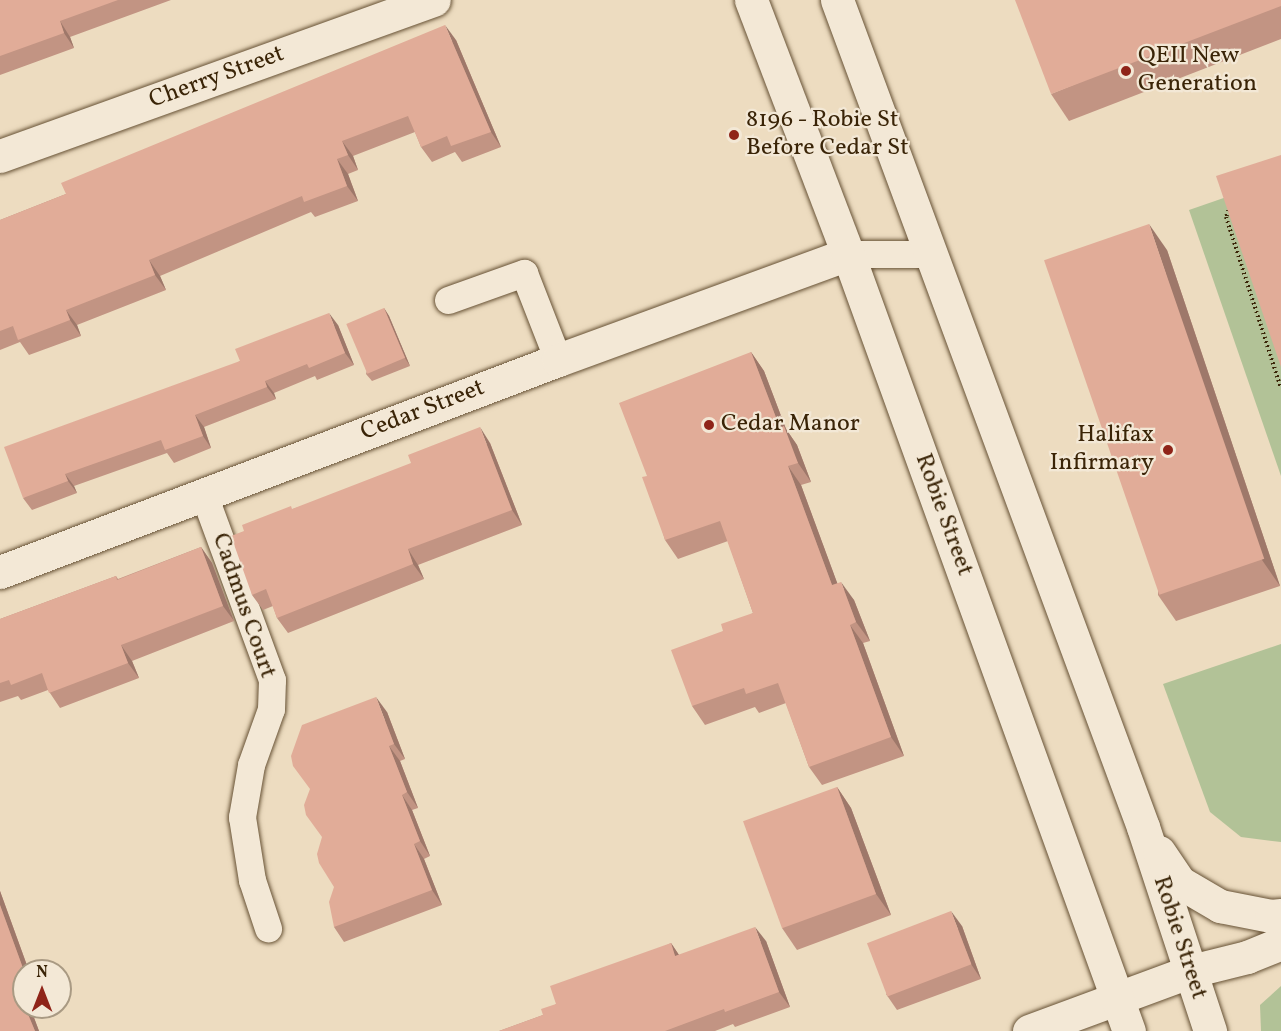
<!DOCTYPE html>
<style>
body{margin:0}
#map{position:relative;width:1281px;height:1031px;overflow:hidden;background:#eddcc0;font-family:Vollkorn,serif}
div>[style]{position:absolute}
.green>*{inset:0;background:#b2c297}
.path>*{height:4px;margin-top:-2px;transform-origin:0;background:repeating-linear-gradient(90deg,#3a2407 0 1.5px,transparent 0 4.5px)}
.roads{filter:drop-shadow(0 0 2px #675235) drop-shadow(0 0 2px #675235)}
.service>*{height:27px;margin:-13.5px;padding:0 13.5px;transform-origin:13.5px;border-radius:13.5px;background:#f3e8d6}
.minor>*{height:33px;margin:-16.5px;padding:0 16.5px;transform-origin:16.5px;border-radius:16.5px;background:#f3e8d6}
.tertiary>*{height:33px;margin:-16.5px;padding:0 16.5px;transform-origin:16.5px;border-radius:16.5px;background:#f3e8d6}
.secondary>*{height:33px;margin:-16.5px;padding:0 16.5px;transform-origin:16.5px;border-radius:16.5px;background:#f3e8d6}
.wall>*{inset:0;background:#c29483}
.shaded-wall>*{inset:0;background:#9e786a}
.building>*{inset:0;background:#e1ac98;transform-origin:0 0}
.dots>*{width:16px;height:16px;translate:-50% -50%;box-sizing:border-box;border:3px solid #f3e8d6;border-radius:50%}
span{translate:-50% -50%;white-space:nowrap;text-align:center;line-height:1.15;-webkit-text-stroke:4.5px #f3e8d6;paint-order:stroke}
.poi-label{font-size:24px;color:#3a2407}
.left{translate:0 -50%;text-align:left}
.right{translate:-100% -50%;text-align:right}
.street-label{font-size:24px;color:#3a2407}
.north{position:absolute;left:12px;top:959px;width:60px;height:60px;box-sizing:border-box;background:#f3e8d6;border:2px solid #a99a83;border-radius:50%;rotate:0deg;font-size:16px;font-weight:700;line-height:24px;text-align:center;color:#3a2407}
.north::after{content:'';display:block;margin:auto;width:21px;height:27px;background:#8f2418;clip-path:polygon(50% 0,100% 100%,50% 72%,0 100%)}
</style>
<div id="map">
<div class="green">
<div style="clip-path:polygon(1281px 178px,1281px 476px,1189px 210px)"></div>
<div style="clip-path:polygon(1281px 644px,1281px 842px,1241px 837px,1210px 812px,1163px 684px)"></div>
<div style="clip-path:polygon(1281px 986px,1281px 1031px,1261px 1031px,1260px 1005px)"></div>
</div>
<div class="path">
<div style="left:1230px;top:206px;width:12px;rotate:110deg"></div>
<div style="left:1226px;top:217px;width:180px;rotate:72.2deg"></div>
</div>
<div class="roads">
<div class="service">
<div style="left:848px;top:254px;width:82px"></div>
<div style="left:448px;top:300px;width:81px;rotate:-19.6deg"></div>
<div style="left:524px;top:273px;width:93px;rotate:68.7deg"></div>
<div style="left:204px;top:495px;width:197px;rotate:69.8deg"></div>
<div style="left:272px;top:680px;width:29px;rotate:92deg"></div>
<div style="left:271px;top:709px;width:59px;rotate:109.7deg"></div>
<div style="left:251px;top:765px;width:53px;rotate:99.8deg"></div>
<div style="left:242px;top:817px;width:64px;rotate:81deg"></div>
<div style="left:252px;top:880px;width:51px;rotate:71.6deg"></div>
</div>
<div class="minor">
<div style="left:0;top:156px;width:461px;rotate:-19.8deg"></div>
<div style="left:0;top:572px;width:597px;rotate:-20.8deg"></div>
<div style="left:558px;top:360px;width:309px;rotate:-20.1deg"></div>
</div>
<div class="tertiary">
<div style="left:1029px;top:1031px;width:173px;rotate:-20.3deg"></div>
<div style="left:1191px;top:971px;width:58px;rotate:-14deg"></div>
<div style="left:1247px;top:957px;width:37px;rotate:-22deg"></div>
</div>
<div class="secondary">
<div style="left:751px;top:0;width:272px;rotate:69.1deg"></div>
<div style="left:848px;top:254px;width:826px;rotate:70.12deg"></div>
<div style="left:837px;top:0;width:882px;rotate:69.69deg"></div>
<div style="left:1143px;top:827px;width:215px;rotate:71.8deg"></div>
<div style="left:1159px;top:852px;width:36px;rotate:56deg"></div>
<div style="left:1179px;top:882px;width:48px;rotate:30.3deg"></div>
<div style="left:1220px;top:906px;width:52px;rotate:11.1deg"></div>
<div style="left:1271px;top:916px;width:10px;rotate:-6deg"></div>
</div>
</div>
<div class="wall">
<div style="clip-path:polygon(0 0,171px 0,70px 37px,74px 48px,0 75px)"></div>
<div style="clip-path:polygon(1281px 0,1281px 39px,1069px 121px,1051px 94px)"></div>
<div style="clip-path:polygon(456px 40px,501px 147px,462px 162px,455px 152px,432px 162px,421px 147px,415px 132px,353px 156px,358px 170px,348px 174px,358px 201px,315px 217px,311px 212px,160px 276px,166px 290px,77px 325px,81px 336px,29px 355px,20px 342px,0 350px,0 220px)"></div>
<div style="clip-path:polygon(1167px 250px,1280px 586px,1176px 621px,1158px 595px)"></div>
<div style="clip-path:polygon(384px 308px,389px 316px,410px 366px,372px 381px,366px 374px)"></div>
<div style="clip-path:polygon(338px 325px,354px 365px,317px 380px,315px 376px,274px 393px,276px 399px,204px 427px,211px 448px,174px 463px,167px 453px,74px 486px,77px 493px,32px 510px,23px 498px,240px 361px)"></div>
<div style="clip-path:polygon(751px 352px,764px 371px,786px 429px,797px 445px,811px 482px,801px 485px,837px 583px,854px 600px,870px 641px,863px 643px,904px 756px,822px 785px,809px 767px,786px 703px,759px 713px,755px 707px,705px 725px,692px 706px,723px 631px,753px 613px,728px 541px,678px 559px,665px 540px,647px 476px)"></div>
<div style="clip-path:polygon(490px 443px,522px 525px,418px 565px,424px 579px,288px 633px,277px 618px,273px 606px,263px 610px,252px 595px,244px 531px,293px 509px)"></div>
<div style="clip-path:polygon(201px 547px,212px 563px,234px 621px,132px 661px,139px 678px,60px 708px,48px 690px,21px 700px,18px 696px,0 702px,0 619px,116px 576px,118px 579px)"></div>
<div style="clip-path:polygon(387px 712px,405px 759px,400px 761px,418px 808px,412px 810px,430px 856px,424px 859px,442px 905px,344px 942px,334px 927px,334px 887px)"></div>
<div style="clip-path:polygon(837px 787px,851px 808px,891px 915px,797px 950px,782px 928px)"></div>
<div style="clip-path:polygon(0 891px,29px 971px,24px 971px,24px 1007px,30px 1007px,39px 1031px,0 1031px)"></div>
<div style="clip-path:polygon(962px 926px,981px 979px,897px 1010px,886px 994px)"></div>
<div style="clip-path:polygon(766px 941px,790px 1007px,735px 1027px,733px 1024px,715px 1031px,499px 1031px,543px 1015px,556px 1004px,671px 943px,679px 955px)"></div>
</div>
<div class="shaded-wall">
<div style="clip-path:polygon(60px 21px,70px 37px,74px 48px,64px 33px)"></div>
<div style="clip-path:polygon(445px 25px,456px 40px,501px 147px,491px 132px)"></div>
<div style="clip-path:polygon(342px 141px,353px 156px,358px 170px,348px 155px)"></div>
<div style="clip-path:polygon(337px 159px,348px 174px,358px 201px,347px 186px)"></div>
<div style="clip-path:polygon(1149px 224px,1167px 250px,1280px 586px,1262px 560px)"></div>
<div style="clip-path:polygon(149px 260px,160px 276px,166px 290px,155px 275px)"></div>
<div style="clip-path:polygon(384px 308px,389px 316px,410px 366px,405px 358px)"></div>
<div style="clip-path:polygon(66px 310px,77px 325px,81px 336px,70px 320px)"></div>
<div style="clip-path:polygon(329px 313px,338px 325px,354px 365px,345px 353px)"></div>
<div style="clip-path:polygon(751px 352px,764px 371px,786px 429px,797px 445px,811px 482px,798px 463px,780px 428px)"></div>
<div style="clip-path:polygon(265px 381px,274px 393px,276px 399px,267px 387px)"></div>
<div style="clip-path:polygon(195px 415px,204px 427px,211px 448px,203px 436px)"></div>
<div style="clip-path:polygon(480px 427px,490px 443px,522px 525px,512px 510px)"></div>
<div style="clip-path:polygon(788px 466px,801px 485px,845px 604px,832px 585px)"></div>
<div style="clip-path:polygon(65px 474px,74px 486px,77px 493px,68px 481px)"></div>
<div style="clip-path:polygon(201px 547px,212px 563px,234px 621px,223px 606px)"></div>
<div style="clip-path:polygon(408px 549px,418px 565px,424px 579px,413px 564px)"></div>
<div style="clip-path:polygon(841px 582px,854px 600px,870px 641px,856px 622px)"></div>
<div style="clip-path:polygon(850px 625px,863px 643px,904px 756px,891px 737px)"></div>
<div style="clip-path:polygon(121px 645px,132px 661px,139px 678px,128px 663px)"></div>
<div style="clip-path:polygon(376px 697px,387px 712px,405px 759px,394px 744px)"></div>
<div style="clip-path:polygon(389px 746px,400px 761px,418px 808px,407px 792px)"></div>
<div style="clip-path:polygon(837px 787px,851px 808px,891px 915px,876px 894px)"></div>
<div style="clip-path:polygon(402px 795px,412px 810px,430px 856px,420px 841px)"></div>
<div style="clip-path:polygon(414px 844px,424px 859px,442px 905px,432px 890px)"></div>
<div style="clip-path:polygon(0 891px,29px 971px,24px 971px,0 905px)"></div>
<div style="clip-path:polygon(951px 911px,962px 926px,981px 979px,971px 964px)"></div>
<div style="clip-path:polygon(755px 927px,766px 941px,790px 1007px,779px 992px)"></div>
<div style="clip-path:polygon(671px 943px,681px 958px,675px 956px)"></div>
<div style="clip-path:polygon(15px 980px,24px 993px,24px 1004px)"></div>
<div style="clip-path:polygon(25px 1007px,30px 1007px,39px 1031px,35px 1031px)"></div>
</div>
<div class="building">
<div style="clip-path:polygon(0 0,118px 0,60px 21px,64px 33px,0 56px)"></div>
<div style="clip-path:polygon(1015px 0,1281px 0,1281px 6px,1051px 94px)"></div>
<div style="clip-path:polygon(445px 25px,491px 132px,451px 146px,447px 136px,421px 147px,408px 116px,342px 141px,348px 155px,337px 159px,347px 186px,304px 202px,302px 196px,149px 260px,155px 275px,66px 310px,70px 320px,18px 340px,13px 326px,0 331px,0 220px,66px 194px,61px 183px)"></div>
<div style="clip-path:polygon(1281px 155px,1281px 367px,1216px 176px)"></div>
<div style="left:1149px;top:224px;width:354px;height:111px;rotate:71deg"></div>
<div style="left:384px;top:308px;width:54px;height:41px;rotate:67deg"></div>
<div style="clip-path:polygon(329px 313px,345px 353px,309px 368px,307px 364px,265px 381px,267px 387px,195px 415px,203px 436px,165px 450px,161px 440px,65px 474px,68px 481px,23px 498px,4px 447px,240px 361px,235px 349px)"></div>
<div style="clip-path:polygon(751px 352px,780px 428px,784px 426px,798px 463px,788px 466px,832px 585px,841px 582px,856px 622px,850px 625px,891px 737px,809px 767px,778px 683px,746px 694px,744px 688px,692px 706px,671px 650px,723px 631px,721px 624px,753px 613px,720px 521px,665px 540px,642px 477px,647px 476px,619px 403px)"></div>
<div style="clip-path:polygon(480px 427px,512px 510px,408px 549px,413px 564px,277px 618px,266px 589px,252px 595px,231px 536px,244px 531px,242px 525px,291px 506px,292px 509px,411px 463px,408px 455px)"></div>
<div style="clip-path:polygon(201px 547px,223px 606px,121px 645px,128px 663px,49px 693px,42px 673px,11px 685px,9px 680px,0 683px,0 619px,116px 576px,117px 580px)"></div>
<div style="clip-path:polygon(376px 697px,394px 744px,389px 746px,407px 792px,402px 795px,420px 841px,414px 844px,432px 890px,334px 927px,329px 902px,334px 887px,319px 863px,317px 854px,322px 837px,306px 815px,304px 805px,310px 789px,293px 766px,291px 756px,302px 725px)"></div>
<div style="left:837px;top:787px;width:114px;height:100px;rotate:70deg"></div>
<div style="clip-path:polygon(0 905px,24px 971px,24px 977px,15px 980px,24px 1004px,24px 1007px,25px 1007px,35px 1031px,0 1031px)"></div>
<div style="left:951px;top:911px;width:57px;height:90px;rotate:69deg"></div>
<div style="clip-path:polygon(755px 927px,779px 992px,725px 1012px,724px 1009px,665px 1031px,499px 1031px,543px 1015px,541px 1009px,556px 1004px,550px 986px,671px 943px,675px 956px)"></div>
</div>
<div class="dots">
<div style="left:1126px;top:71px;background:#8f2418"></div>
<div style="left:734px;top:135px;background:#8f2418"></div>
<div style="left:709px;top:425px;background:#8f2418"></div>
<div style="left:1168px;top:450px;background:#8f2418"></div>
</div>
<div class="poi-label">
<span class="left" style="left:1138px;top:71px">QEII New<br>Generation</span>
<span class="left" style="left:746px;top:135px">8196 - Robie St<br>Before Cedar St</span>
<span class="left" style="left:721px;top:425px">Cedar Manor</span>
<span class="right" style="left:1154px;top:450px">Halifax<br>Infirmary</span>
</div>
<div class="street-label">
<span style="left:217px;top:78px;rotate:-20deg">Cherry Street</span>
<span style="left:423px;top:411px;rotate:-21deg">Cedar Street</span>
<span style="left:943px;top:515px;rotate:70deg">Robie Street</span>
<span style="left:243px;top:606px;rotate:71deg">Cadmus Court</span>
<span style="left:1179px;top:938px;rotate:72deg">Robie Street</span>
</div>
<div class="north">N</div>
</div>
